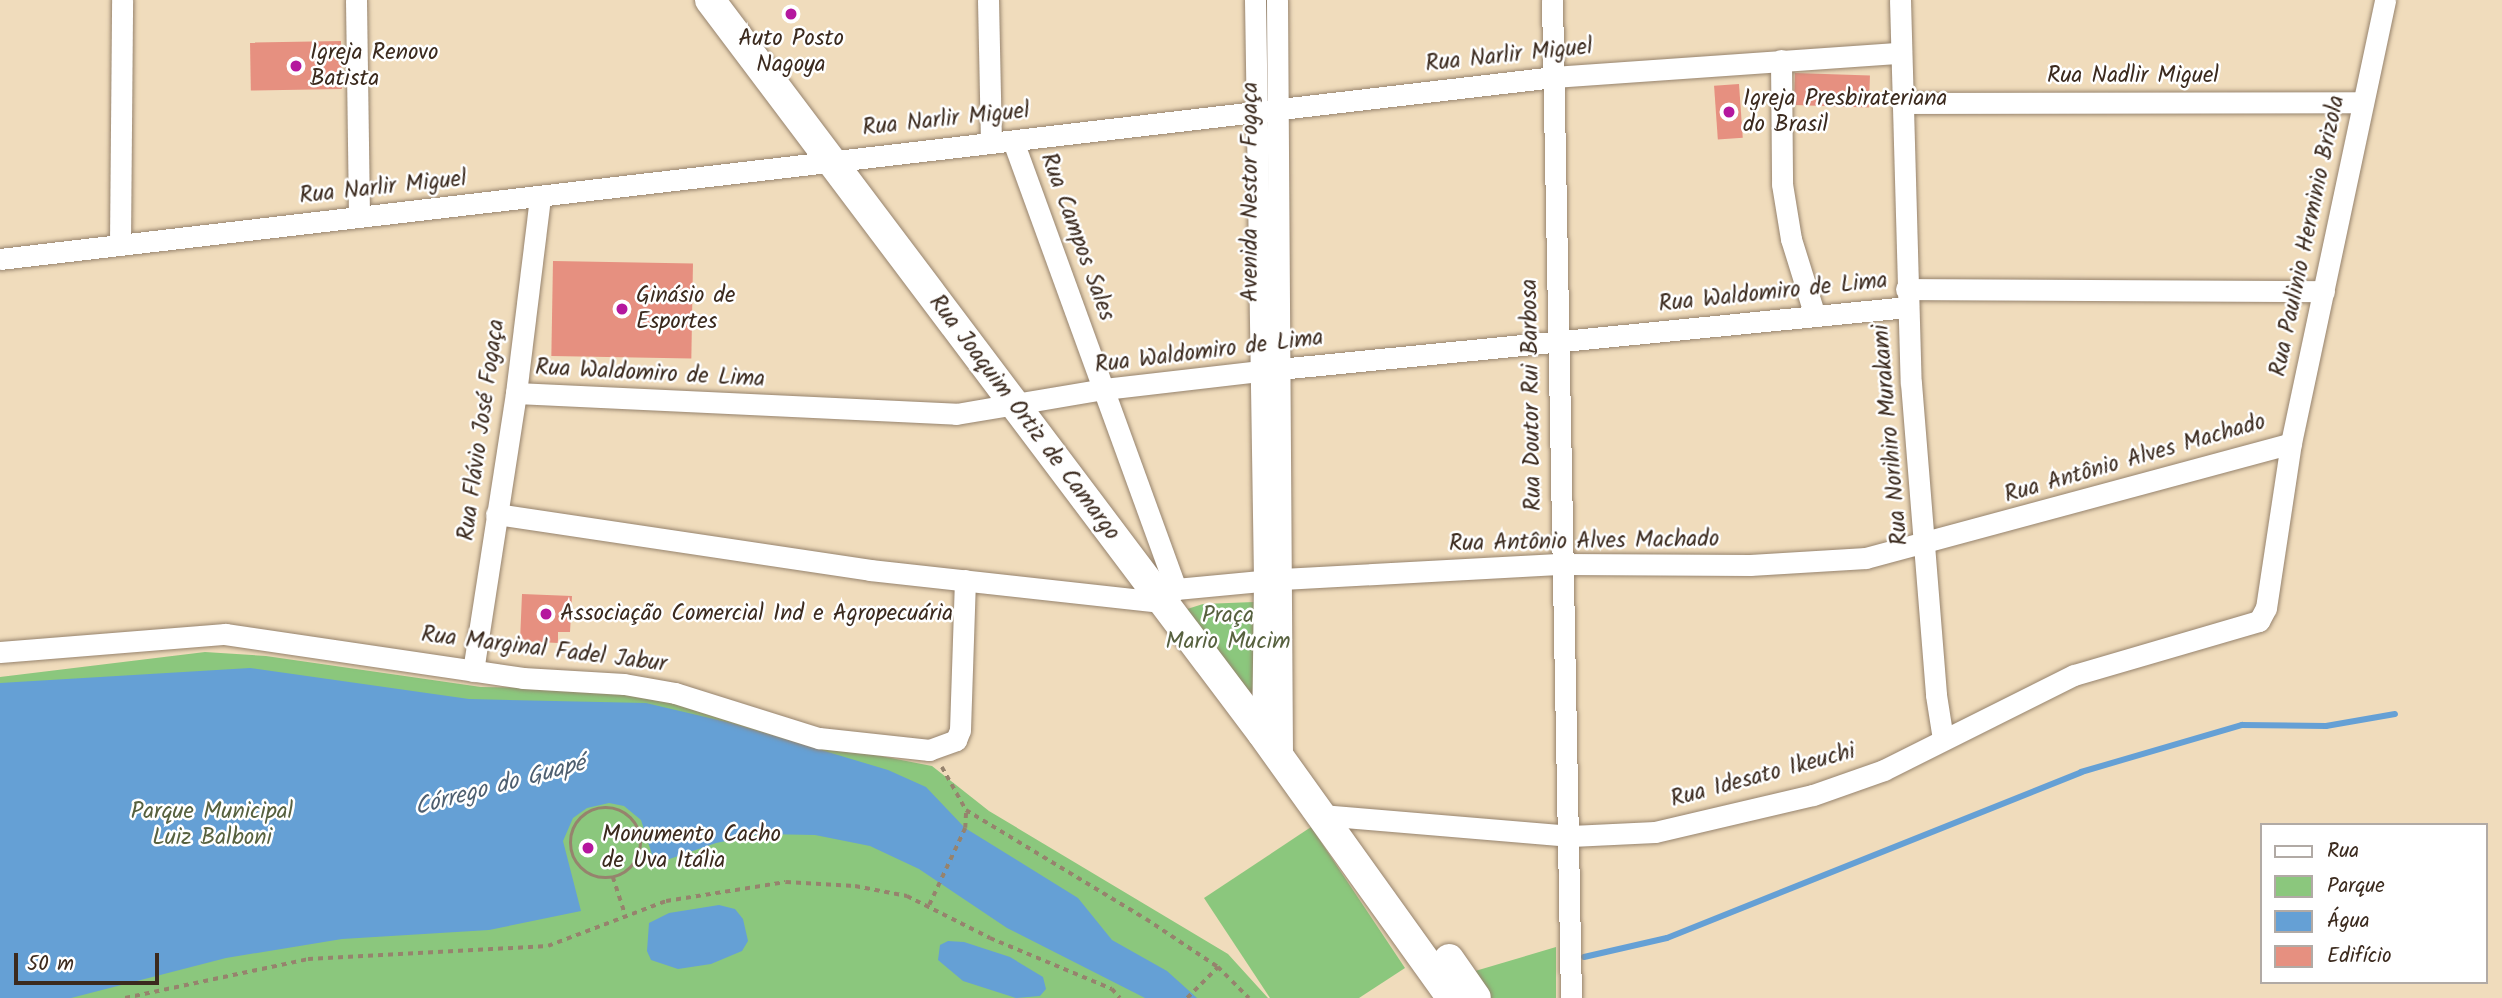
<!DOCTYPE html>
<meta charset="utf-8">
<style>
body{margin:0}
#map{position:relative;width:2502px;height:998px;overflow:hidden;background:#f0dcbc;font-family:Kalam,sans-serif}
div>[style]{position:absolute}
.green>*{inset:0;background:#8bc77d}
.water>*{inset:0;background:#65a0d5}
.stream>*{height:6px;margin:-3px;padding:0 3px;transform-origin:3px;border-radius:3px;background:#65a0d5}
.building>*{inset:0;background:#e69080;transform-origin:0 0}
.path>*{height:3.5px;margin-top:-1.75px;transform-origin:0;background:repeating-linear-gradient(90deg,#96836d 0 5px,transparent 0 10px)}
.path>.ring{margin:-1.75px;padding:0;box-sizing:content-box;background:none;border:3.5px solid #96836d;border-radius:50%}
.roads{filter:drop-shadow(0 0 2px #96836d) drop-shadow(0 0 2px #96836d)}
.street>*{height:21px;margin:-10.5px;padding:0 10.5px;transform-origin:10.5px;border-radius:10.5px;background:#fff}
.secondary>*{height:30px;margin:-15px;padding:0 15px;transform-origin:15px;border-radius:15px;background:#fff}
.dots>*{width:19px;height:19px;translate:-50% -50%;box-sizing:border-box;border:4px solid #fff;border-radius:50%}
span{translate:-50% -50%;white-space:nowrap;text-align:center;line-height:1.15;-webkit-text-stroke:5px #fff;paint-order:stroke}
.poi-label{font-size:23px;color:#3b2a1e}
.left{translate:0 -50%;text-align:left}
.street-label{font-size:23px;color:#3b2a1e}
.park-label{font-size:23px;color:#57613f}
.water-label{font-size:24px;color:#4e5f70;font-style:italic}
.legend{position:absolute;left:2260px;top:823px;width:228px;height:161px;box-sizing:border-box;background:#fff;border:2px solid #b1aaa5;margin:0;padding:9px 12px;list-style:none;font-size:21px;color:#3b2a1e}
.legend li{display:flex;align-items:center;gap:14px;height:35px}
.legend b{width:35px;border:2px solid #b1aaa5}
.scale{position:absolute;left:14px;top:953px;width:145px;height:32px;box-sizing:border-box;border:4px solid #3b2a1e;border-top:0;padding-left:9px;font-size:21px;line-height:24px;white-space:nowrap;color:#3b2a1e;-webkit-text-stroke:5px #fff;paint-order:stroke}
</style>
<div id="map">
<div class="green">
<div style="clip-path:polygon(1254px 602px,1255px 686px,1251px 701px,1181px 611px,1203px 604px)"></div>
<div style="clip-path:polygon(205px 652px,266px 656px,481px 687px,606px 689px,655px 696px,824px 745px,932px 766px,989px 811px,1228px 954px,1268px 998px,0 998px,0 677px)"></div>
<div style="clip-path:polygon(1311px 827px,1405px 968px,1359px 998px,1270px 998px,1204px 898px)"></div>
<div style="clip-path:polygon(1556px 947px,1556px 998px,1482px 998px,1465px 974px)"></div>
</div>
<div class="water">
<div style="clip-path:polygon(250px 668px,469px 699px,646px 703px,731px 723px,888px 770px,926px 787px,965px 828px,1078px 898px,1112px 940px,1167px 971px,1197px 998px,1145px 998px,1007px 928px,919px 869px,870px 846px,815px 835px,761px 834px,716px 843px,655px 864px,641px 820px,624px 806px,609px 803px,587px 808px,573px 818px,563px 841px,581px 911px,489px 930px,342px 939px,226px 958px,71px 998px,0 998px,0 683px)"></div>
<div style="clip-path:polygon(719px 905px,735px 909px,743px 919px,748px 941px,742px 951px,711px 964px,678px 969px,651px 960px,647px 951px,649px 923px,669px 913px)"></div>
<div style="clip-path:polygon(948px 941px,964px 942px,1010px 957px,1043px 977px,1046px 989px,1040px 996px,1016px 998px,963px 981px,938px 960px,940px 945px)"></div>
</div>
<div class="stream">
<div style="left:1584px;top:957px;width:85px;rotate:-12.9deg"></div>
<div style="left:1667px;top:938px;width:446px;rotate:-21.8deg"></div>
<div style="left:2081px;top:772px;width:168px;rotate:-16.3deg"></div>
<div style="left:2242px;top:725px;width:84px;rotate:0.7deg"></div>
<div style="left:2326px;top:726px;width:70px;rotate:-9.9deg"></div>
</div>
<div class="building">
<div style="left:341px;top:41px;width:48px;height:91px;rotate:89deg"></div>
<div style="left:1795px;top:73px;width:75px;height:32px;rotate:2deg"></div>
<div style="left:1739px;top:84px;width:54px;height:25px;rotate:86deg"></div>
<div style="left:553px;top:261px;width:140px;height:95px;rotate:1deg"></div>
<div style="clip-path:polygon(522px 594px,572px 596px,570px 632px,558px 632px,558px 643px,520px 641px)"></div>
</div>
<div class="path">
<div style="left:942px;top:767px;width:49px;rotate:60.8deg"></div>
<div style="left:966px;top:810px;width:210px;rotate:31.2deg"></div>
<div style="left:1146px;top:919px;width:87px;rotate:33.7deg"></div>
<div style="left:1218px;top:967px;width:44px;rotate:45deg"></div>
<div class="ring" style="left:571px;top:808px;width:66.5px;height:66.5px"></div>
<div style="left:613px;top:877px;width:39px;rotate:72deg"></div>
<div style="left:929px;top:905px;width:85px;rotate:-64.9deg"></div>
<div style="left:965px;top:828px;width:17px;rotate:-87deg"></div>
<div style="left:125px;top:998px;width:187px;rotate:-12deg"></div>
<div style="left:308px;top:959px;width:240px;rotate:-3.1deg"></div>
<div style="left:548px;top:946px;width:126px;rotate:-20.9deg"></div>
<div style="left:666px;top:901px;width:121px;rotate:-9deg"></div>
<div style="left:786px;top:882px;width:69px;rotate:3.3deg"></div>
<div style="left:855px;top:886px;width:53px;rotate:10.9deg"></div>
<div style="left:907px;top:896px;width:93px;rotate:26.8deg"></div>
<div style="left:990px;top:938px;width:132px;rotate:22.7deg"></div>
<div style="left:1112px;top:989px;width:12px;rotate:48deg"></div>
<div style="left:1187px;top:998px;width:44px;rotate:-45deg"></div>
</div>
<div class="roads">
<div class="street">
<div style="left:356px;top:0;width:217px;rotate:89.2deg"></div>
<div style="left:988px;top:0;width:141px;rotate:88.8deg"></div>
<div style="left:1255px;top:0;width:580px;rotate:89.11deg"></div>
<div style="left:1264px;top:580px;width:153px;rotate:90.7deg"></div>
<div style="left:1277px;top:0;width:761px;rotate:89.62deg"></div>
<div style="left:1552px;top:0;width:998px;rotate:88.91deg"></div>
<div style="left:1900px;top:0;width:383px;rotate:88.4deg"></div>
<div style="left:1911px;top:383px;width:313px;rotate:85.4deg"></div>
<div style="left:1936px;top:695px;width:45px;rotate:81deg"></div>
<div style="left:1781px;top:60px;width:124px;rotate:89.5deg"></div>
<div style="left:1782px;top:184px;width:56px;rotate:80.7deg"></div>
<div style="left:1791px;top:239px;width:77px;rotate:72.7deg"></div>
<div style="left:1902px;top:103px;width:461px;rotate:-0.1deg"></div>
<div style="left:1013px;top:141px;width:477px;rotate:70deg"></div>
<div style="left:120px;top:243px;width:243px;rotate:-89.5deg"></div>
<div style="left:0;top:259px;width:1564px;rotate:-6.68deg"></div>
<div style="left:1553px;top:77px;width:348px;rotate:-4deg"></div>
<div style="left:1906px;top:289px;width:418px;rotate:0.3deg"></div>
<div style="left:516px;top:393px;width:441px;rotate:2.7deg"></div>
<div style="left:956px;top:414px;width:150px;rotate:-9.6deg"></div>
<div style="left:1104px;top:389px;width:156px;rotate:-6.6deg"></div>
<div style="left:1259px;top:371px;width:651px;rotate:-5.64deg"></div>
<div style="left:496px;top:514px;width:378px;rotate:8.5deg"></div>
<div style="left:870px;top:570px;width:291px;rotate:6.3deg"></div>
<div style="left:1159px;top:602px;width:21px;rotate:-37deg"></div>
<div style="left:1176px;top:589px;width:106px;rotate:-5.4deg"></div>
<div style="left:1282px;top:579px;width:281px;rotate:-3.1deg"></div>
<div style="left:1563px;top:564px;width:187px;rotate:0.3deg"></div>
<div style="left:1750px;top:565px;width:116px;rotate:-3.5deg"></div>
<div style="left:1866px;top:558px;width:440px;rotate:-15.1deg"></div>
<div style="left:0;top:652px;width:226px;rotate:-4.6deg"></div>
<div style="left:225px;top:634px;width:301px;rotate:8.4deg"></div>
<div style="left:523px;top:678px;width:101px;rotate:3.4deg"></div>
<div style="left:624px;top:684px;width:52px;rotate:10deg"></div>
<div style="left:675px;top:693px;width:151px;rotate:17.4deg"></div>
<div style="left:819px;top:738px;width:111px;rotate:6.2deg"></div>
<div style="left:929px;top:750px;width:29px;rotate:-20deg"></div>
<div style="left:956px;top:740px;width:11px;rotate:-68deg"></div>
<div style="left:960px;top:730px;width:150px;rotate:-88.1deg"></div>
<div style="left:473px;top:671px;width:281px;rotate:-81.2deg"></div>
<div style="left:516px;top:393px;width:197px;rotate:-83deg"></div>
<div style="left:1321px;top:815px;width:251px;rotate:4.8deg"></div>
<div style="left:1571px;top:836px;width:84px;rotate:-2.7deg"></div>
<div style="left:1655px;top:832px;width:162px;rotate:-13.2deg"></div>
<div style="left:1813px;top:795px;width:75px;rotate:-19.4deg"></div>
<div style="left:1884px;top:770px;width:212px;rotate:-26.6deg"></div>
<div style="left:2074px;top:675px;width:193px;rotate:-16.3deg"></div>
<div style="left:2259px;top:621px;width:15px;rotate:-62deg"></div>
<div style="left:2266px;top:608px;width:167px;rotate:-81.4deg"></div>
<div style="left:2291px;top:443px;width:453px;rotate:-78deg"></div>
</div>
<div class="secondary">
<div style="left:710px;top:0;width:918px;rotate:53.02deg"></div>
<div style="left:1262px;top:733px;width:326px;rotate:54.4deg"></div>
<div style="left:1449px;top:959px;width:47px;rotate:55.3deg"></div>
</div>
</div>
<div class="dots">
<div style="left:791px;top:14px;background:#b5179e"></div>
<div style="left:296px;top:66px;background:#b5179e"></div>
<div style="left:1729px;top:112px;background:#b5179e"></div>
<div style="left:622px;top:309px;background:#b5179e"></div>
<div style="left:546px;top:614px;background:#b5179e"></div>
<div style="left:588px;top:848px;background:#b5179e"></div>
</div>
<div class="poi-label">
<span style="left:791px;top:52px">Auto Posto<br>Nagoya</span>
<span class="left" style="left:310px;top:66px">Igreja Renovo<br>Batista</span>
<span class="left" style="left:1743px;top:112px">Igreja Presbirateriana<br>do Brasil</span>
<span class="left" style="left:636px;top:309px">Ginásio de<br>Esportes</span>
<span class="left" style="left:560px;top:614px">Associação Comercial Ind e Agropecuária</span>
<span class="left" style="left:602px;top:848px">Monumento Cacho<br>de Uva Itália</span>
</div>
<div class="street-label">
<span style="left:1509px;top:56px;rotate:-6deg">Rua Narlir Miguel</span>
<span style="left:2133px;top:76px">Rua Nadlir Miguel</span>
<span style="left:946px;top:120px;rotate:-6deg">Rua Narlir Miguel</span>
<span style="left:383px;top:188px;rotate:-6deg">Rua Narlir Miguel</span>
<span style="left:1251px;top:192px;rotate:-90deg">Avenida Nestor Fogaça</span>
<span style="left:2308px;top:236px;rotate:-78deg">Rua Paulinio Herminio Brizola</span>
<span style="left:1077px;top:237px;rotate:70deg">Rua Campos Sales</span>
<span style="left:1773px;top:293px;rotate:-6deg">Rua Waldomiro de Lima</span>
<span style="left:1209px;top:352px;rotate:-7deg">Rua Waldomiro de Lima</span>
<span style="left:650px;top:374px;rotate:3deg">Rua Waldomiro de Lima</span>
<span style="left:1532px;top:395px;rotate:-91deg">Rua Doutor Rui Barbosa</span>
<span style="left:1024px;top:418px;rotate:53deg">Rua Joaquim Ortiz de Camargo</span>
<span style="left:482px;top:430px;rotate:-82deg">Rua Flávio José Fogaça</span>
<span style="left:1891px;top:435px;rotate:-95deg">Rua Norihiro Murakami</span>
<span style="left:2135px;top:459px;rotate:-16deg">Rua Antônio Alves Machado</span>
<span style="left:1584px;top:542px;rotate:-1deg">Rua Antônio Alves Machado</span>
<span style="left:544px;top:650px;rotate:7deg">Rua Marginal Fadel Jabur</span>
<span style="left:1763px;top:776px;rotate:-15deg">Rua Idesato Ikeuchi</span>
</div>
<div class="park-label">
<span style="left:1228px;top:629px">Praça<br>Mario Mucim</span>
<span style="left:212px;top:825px">Parque Municipal<br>Luiz Balboni</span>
</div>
<div class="water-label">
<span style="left:500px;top:786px;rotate:-15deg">Córrego do Guapé</span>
</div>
<ul class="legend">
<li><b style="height:9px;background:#fff"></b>Rua</li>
<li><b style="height:19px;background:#8bc77d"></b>Parque</li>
<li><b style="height:19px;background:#65a0d5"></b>Água</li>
<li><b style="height:19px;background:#e69080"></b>Edifício</li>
</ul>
<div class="scale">50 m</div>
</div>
